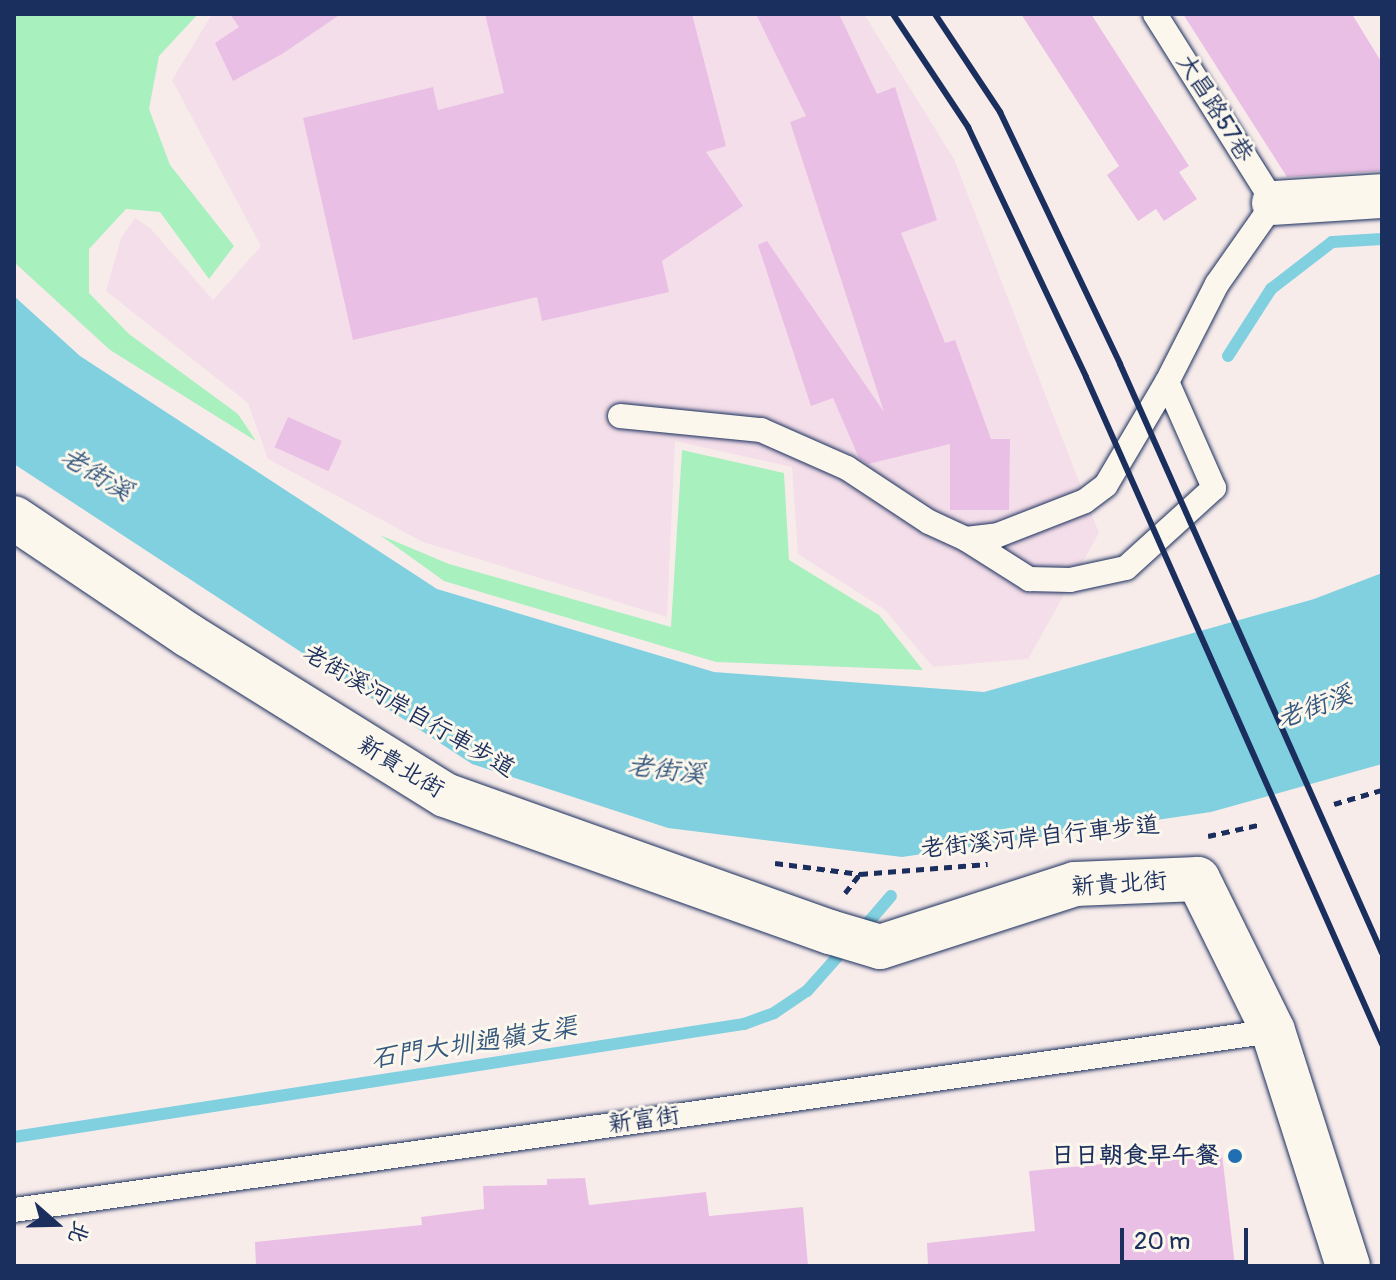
<!DOCTYPE html>
<meta charset="utf-8">
<style>
body{margin:0}
#map{position:relative;width:1396px;height:1280px;overflow:hidden;background:#f8eceb;font-family:Pangolin,"LXGW WenKai TC",sans-serif}
div>[style]{position:absolute}
.built>*{inset:0;background:#f4dee9}
.green>*{inset:0;background:#a8f0be}
.water>*{inset:0;background:#81d0df}
.stream>*{height:12px;margin:-6px;padding:0 6px;transform-origin:6px;border-radius:6px;background:#81d0df}
.building>*{inset:0;background:#eabfe5;transform-origin:0 0}
.path>*{height:5px;margin-top:-2.5px;transform-origin:0;background:repeating-linear-gradient(90deg,#1b2f5e 0 8px,transparent 0 14px)}
.roads{filter:drop-shadow(0 0 2px #1b2f5e) drop-shadow(0 0 2px #1b2f5e)}
.lane>*{height:24px;margin:-12px;padding:0 12px;transform-origin:12px;border-radius:12px;background:#fbf7ec}
.street>*{height:44px;margin:-22px;padding:0 22px;transform-origin:22px;border-radius:22px;background:#fbf7ec}
.rail>*{height:6px;margin:-3px;padding:0 3px;transform-origin:3px;border-radius:3px;background:#1b2f5e}
.dots>*{width:22px;height:22px;translate:-50% -50%;box-sizing:border-box;border:4px solid #fbf7ec;border-radius:50%}
span{translate:-50% -50%;white-space:nowrap;text-align:center;line-height:1.15;-webkit-text-stroke:6px #fbf7ec;paint-order:stroke}
.street-label{font-size:24px;color:#1b2f5e}
.poi-label{font-size:24px;color:#1b2f5e;font-weight:700}
.right{translate:-100% -50%;text-align:right}
.water-label{font-size:26px;color:#34577e;font-style:italic}
.frame{position:absolute;inset:0;border:16px solid #1b2f5e;pointer-events:none}
.north{position:absolute;left:16px;top:1184px;width:80px;height:80px;-webkit-text-stroke:6px #fbf7ec;paint-order:stroke;rotate:110deg;font-size:22px;font-weight:700;line-height:32px;text-align:center;color:#1b2f5e}
.north::after{content:'';display:block;margin:auto;width:28px;height:36px;background:#1b2f5e;clip-path:polygon(50% 0,100% 100%,50% 72%,0 100%)}
.scale{position:absolute;left:1120px;top:1228px;width:128px;height:36px;box-sizing:border-box;border:4px solid #1b2f5e;border-top:0;padding-left:10px;font-size:24px;line-height:28px;white-space:nowrap;color:#1b2f5e;-webkit-text-stroke:6px #fbf7ec;paint-order:stroke}
</style>
<div id="map">
<div class="built">
<div style="clip-path:polygon(212px 14px,864px 14px,954px 159px,1099px 533px,1028px 659px,933px 667px,884px 609px,798px 554px,792px 467px,675px 441px,667px 617px,423px 542px,268px 459px,248px 403px,106px 291px,121px 238px,135px 218px,150px 228px,213px 300px,261px 246px,172px 80px)"></div>
</div>
<div class="green">
<div style="clip-path:polygon(14px 14px,198px 14px,159px 56px,149px 109px,170px 165px,234px 246px,209px 279px,160px 212px,126px 209px,89px 249px,89px 293px,129px 334px,238px 414px,256px 441px,110px 350px,14px 262px)"></div>
<div style="clip-path:polygon(682px 450px,784px 473px,789px 560px,879px 615px,923px 670px,716px 662px,444px 581px,380px 535px,449px 564px,671px 627px)"></div>
</div>
<div class="water">
<div style="clip-path:polygon(14px 296px,80px 356px,437px 589px,714px 672px,984px 692px,1314px 599px,1382px 573px,1382px 764px,1211px 812px,902px 857px,668px 828px,472px 764px,14px 464px)"></div>
</div>
<div class="stream">
<div style="left:1228px;top:356px;width:80px;rotate:-57.3deg"></div>
<div style="left:1271px;top:289px;width:77px;rotate:-37.6deg"></div>
<div style="left:1332px;top:242px;width:50px;rotate:-3.4deg"></div>
<div style="left:861px;top:931px;width:46px;rotate:-49.4deg"></div>
<div style="left:14px;top:1137px;width:739px;rotate:-8.8deg"></div>
<div style="left:744px;top:1024px;width:32px;rotate:-20deg"></div>
<div style="left:774px;top:1013px;width:40px;rotate:-34deg"></div>
<div style="left:807px;top:991px;width:59px;rotate:-48.4deg"></div>
</div>
<div class="building">
<div style="clip-path:polygon(230px 14px,341px 14px,282px 54px,233px 81px,215px 43px,239px 27px)"></div>
<div style="clip-path:polygon(485px 14px,692px 14px,726px 146px,706px 152px,743px 206px,662px 261px,669px 292px,542px 321px,537px 297px,353px 340px,303px 118px,433px 87px,438px 110px,504px 93px)"></div>
<div style="clip-path:polygon(756px 14px,839px 14px,877px 94px,895px 87px,937px 220px,901px 233px,945px 343px,955px 340px,991px 439px,1010px 439px,1009px 510px,950px 510px,950px 444px,868px 464px,859px 458px,833px 398px,811px 406px,758px 245px,767px 241px,884px 412px,790px 122px,806px 116px)"></div>
<div style="clip-path:polygon(1021px 14px,1091px 14px,1189px 166px,1179px 172px,1197px 199px,1164px 221px,1156px 209px,1138px 221px,1107px 175px,1119px 166px)"></div>
<div style="clip-path:polygon(1183px 14px,1352px 14px,1382px 63px,1382px 171px,1287px 177px)"></div>
<div style="left:288px;top:417px;width:59px;height:33px;rotate:24deg"></div>
<div style="clip-path:polygon(1222px 1154px,1235px 1266px,928px 1266px,927px 1243px,1035px 1231px,1029px 1171px,1103px 1164px,1103px 1168px)"></div>
<div style="clip-path:polygon(585px 1178px,589px 1205px,706px 1192px,709px 1216px,803px 1207px,808px 1266px,256px 1266px,255px 1242px,422px 1225px,421px 1217px,484px 1209px,483px 1186px,547px 1185px,547px 1179px)"></div>
</div>
<div class="path">
<div style="left:1334px;top:804px;width:50px;rotate:-16.3deg"></div>
<div style="left:1208px;top:836px;width:55px;rotate:-12.5deg"></div>
<div style="left:775px;top:863px;width:86px;rotate:7.4deg"></div>
<div style="left:860px;top:874px;width:128px;rotate:-4.5deg"></div>
<div style="left:845px;top:893px;width:24px;rotate:-52deg"></div>
</div>
<div class="roads">
<div class="lane">
<div style="left:620px;top:416px;width:142px;rotate:5.7deg"></div>
<div style="left:761px;top:430px;width:94px;rotate:23.8deg"></div>
<div style="left:847px;top:468px;width:98px;rotate:33.4deg"></div>
<div style="left:929px;top:522px;width:41px;rotate:24.7deg"></div>
<div style="left:966px;top:539px;width:32px;rotate:-7deg"></div>
<div style="left:998px;top:535px;width:93px;rotate:-21.3deg"></div>
<div style="left:1085px;top:501px;width:26px;rotate:-37deg"></div>
<div style="left:1106px;top:485px;width:120px;rotate:-59.4deg"></div>
<div style="left:1167px;top:382px;width:110px;rotate:-63deg"></div>
<div style="left:1217px;top:284px;width:99px;rotate:-54.9deg"></div>
<div style="left:1274px;top:203px;width:223px;rotate:-122.2deg"></div>
<div style="left:966px;top:539px;width:75px;rotate:32.4deg"></div>
<div style="left:1029px;top:579px;width:41px;rotate:1.4deg"></div>
<div style="left:1070px;top:580px;width:57px;rotate:-12.1deg"></div>
<div style="left:1126px;top:568px;width:119px;rotate:-42.3deg"></div>
<div style="left:1214px;top:488px;width:116px;rotate:-113.9deg"></div>
<div style="left:14px;top:1210px;width:1272px;rotate:-8.09deg"></div>
</div>
<div class="street">
<div style="left:1274px;top:203px;width:108px;rotate:-3.7deg"></div>
<div style="left:14px;top:518px;width:210px;rotate:33.9deg"></div>
<div style="left:188px;top:635px;width:303px;rotate:31.9deg"></div>
<div style="left:445px;top:795px;width:409px;rotate:19.6deg"></div>
<div style="left:830px;top:932px;width:52px;rotate:16.7deg"></div>
<div style="left:880px;top:947px;width:205px;rotate:-17.9deg"></div>
<div style="left:1075px;top:884px;width:123px;rotate:-2.3deg"></div>
<div style="left:1198px;top:879px;width:169px;rotate:63.7deg"></div>
<div style="left:1273px;top:1031px;width:247px;rotate:72.3deg"></div>
</div>
</div>
<div class="rail">
<div style="left:893px;top:14px;width:136px;rotate:56.4deg"></div>
<div style="left:968px;top:127px;width:276px;rotate:64.7deg"></div>
<div style="left:1086px;top:377px;width:730px;rotate:66.07deg"></div>
<div style="left:935px;top:14px;width:118px;rotate:56.4deg"></div>
<div style="left:1000px;top:112px;width:279px;rotate:64.5deg"></div>
<div style="left:1120px;top:364px;width:645px;rotate:66.02deg"></div>
</div>
<div class="dots">
<div style="left:1235px;top:1156px;background:#1f6fb2"></div>
</div>
<div class="street-label">
<span style="left:1215px;top:108px;rotate:58deg">大昌路57巷</span>
<span style="left:409px;top:711px;rotate:30deg">老街溪河岸自行車步道</span>
<span style="left:401px;top:767px;rotate:31deg">新貴北街</span>
<span style="left:1040px;top:837px;rotate:-6deg">老街溪河岸自行車步道</span>
<span style="left:1119px;top:884px;rotate:-4deg">新貴北街</span>
<span style="left:644px;top:1120px;rotate:-8deg">新富街</span>
</div>
<div class="poi-label">
<span class="right" style="left:1219px;top:1156px">日日朝食早午餐</span>
</div>
<div class="water-label">
<span style="left:96px;top:475px;rotate:31deg">老街溪</span>
<span style="left:1315px;top:708px;rotate:-20deg">老街溪</span>
<span style="left:666px;top:771px;rotate:7deg">老街溪</span>
<span style="left:474px;top:1044px;rotate:-9deg">石門大圳過嶺支渠</span>
</div>
<div class="frame"></div>
<div class="north">北</div>
<div class="scale">20 m</div>
</div>
